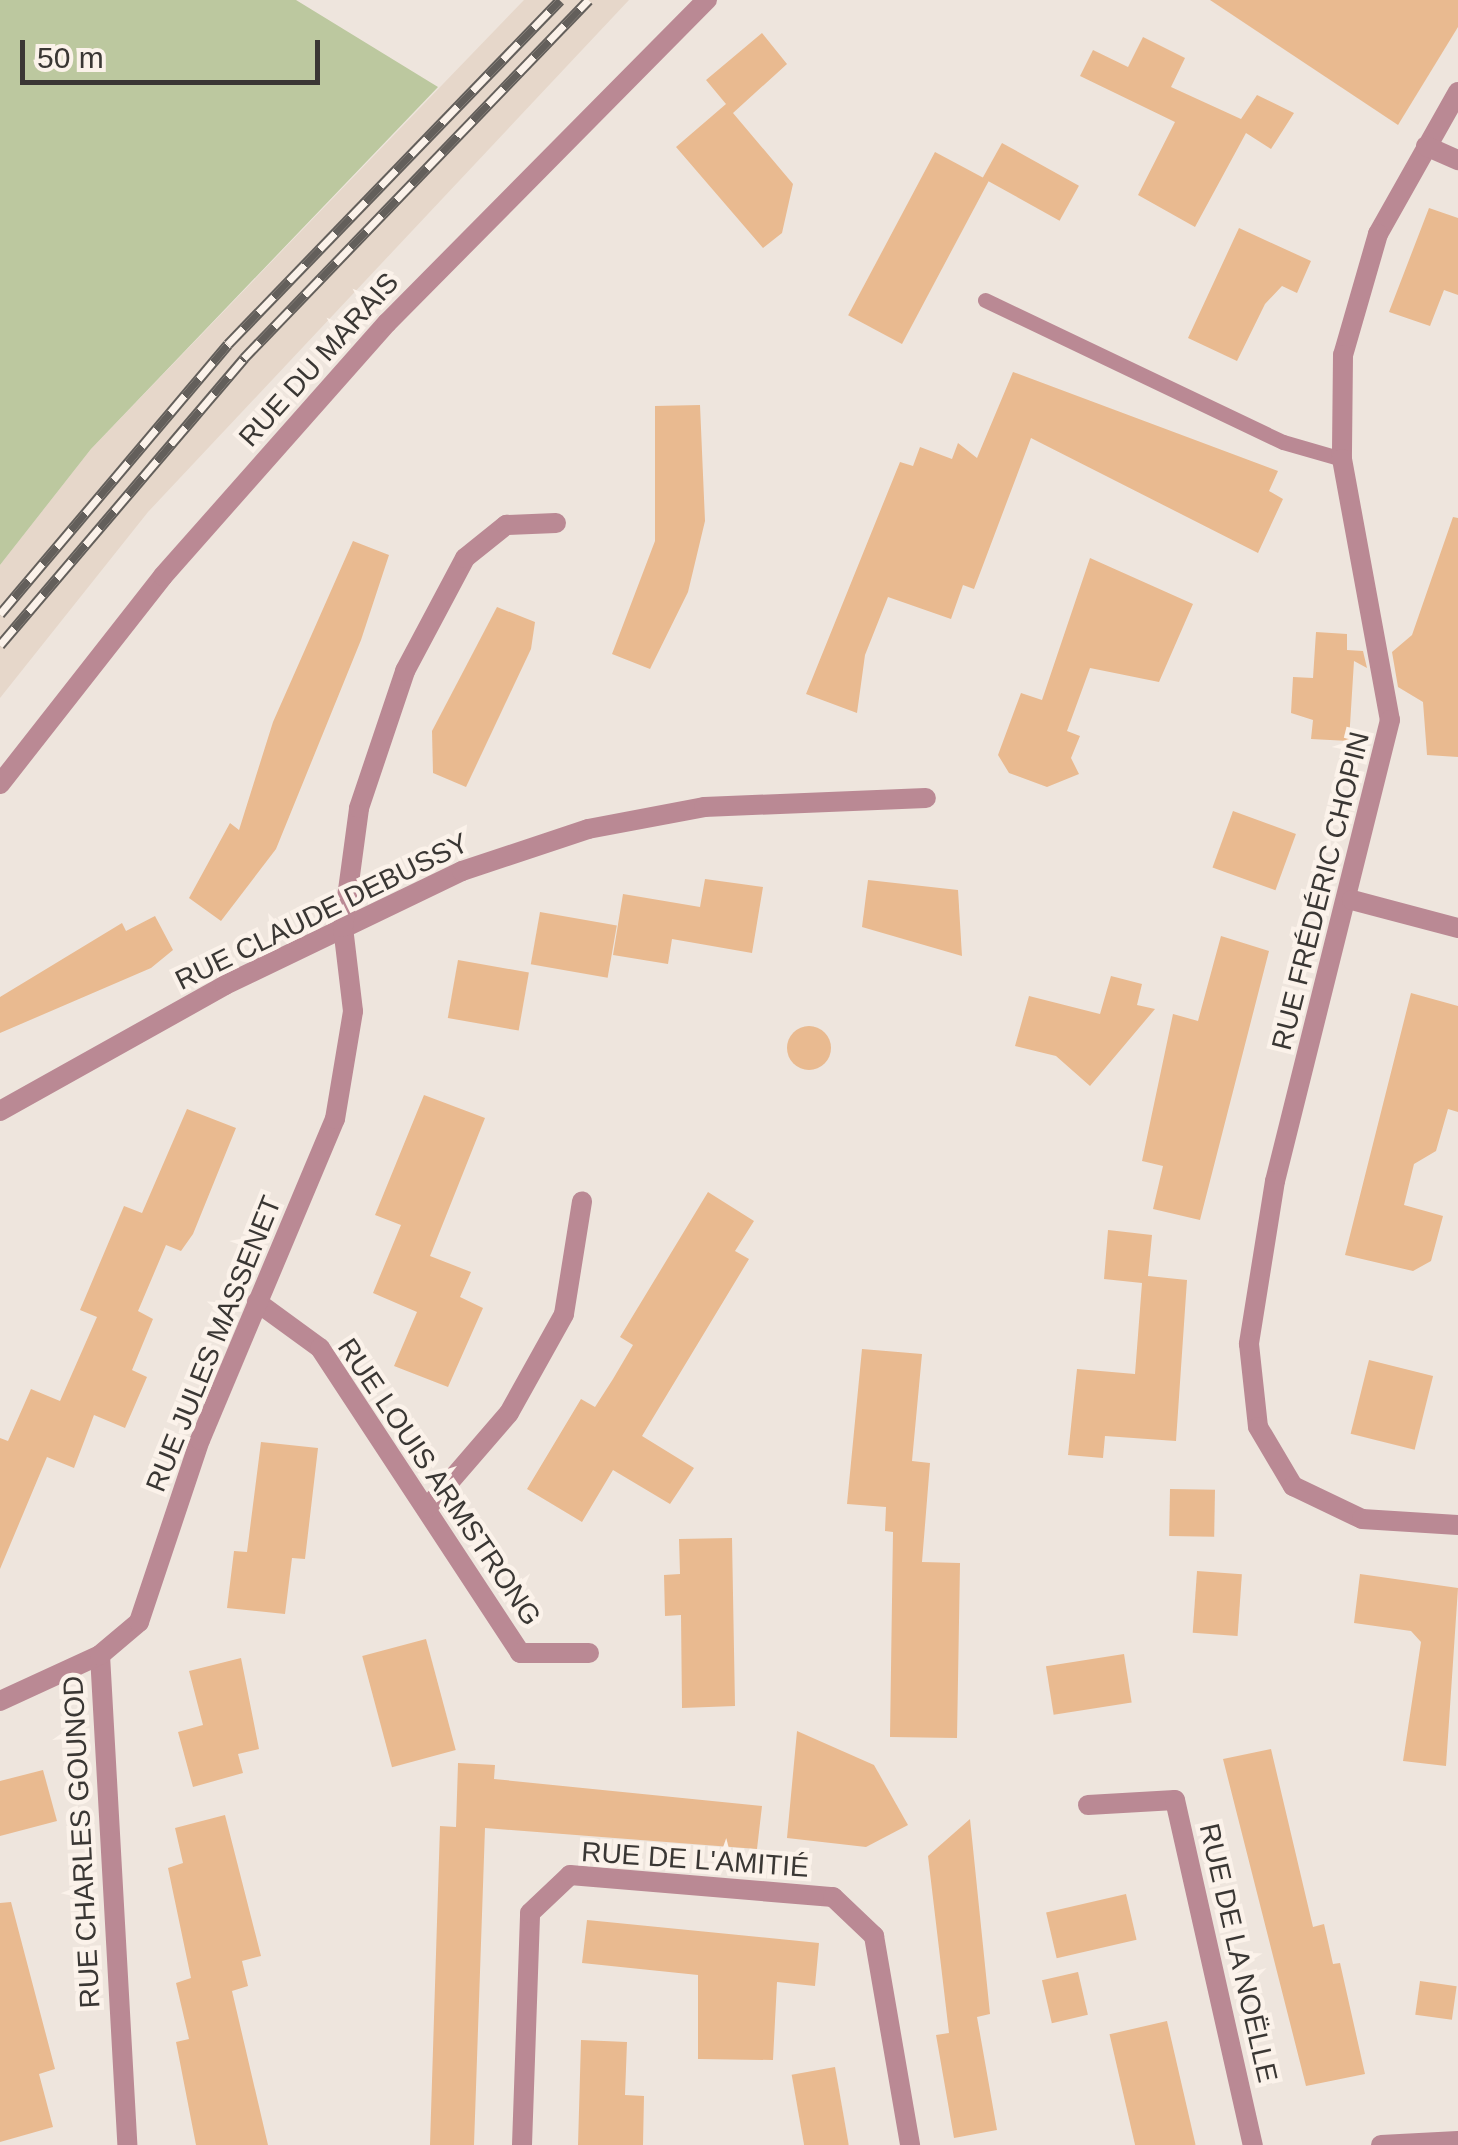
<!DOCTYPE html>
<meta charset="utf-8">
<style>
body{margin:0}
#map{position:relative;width:1458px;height:2145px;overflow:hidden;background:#eee5dd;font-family:Helvetica,sans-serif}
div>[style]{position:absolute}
.built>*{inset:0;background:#e6d7ca}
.green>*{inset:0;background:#bcc89f}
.building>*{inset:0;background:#e9ba90;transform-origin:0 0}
.round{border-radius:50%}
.lane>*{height:15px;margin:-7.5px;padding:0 7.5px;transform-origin:7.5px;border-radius:7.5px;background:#ba8994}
.street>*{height:20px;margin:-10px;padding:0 10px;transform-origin:10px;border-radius:10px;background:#ba8994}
.rail>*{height:11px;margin-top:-5.5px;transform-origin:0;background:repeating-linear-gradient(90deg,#fbf2ea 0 22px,#635f5b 0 44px);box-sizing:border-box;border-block:2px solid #635f5b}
span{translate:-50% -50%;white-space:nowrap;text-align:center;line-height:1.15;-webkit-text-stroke:9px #fbf2ea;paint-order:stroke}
.street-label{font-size:28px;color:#3a3734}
.scale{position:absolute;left:20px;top:40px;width:300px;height:45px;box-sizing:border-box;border:5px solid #3a3734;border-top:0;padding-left:12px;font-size:30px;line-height:35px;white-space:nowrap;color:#3a3734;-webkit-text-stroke:8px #fbf2ea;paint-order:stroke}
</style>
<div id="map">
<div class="built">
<div style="clip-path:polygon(524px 0,629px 0,148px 512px,0 698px,0 565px,91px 449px)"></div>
</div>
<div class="green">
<div style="clip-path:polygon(0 0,296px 0,438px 87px,91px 449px,0 565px)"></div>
</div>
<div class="building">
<div style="clip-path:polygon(1210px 0,1458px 0,1458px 27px,1398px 125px)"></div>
<div style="clip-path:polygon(762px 33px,787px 64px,733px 113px,793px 184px,782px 233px,763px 248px,676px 147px,726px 104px,706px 80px)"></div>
<div style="clip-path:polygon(1143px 37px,1185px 58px,1171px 87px,1241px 119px,1257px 95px,1294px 113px,1271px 149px,1246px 133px,1195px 227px,1138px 195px,1175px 122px,1080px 76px,1093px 50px,1128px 67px)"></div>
<div style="left:1002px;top:143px;width:88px;height:40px;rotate:29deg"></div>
<div style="left:935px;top:152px;width:61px;height:185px;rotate:28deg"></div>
<div style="clip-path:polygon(1429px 208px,1458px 218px,1458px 295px,1444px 290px,1430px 326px,1389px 312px)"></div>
<div style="clip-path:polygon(1239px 228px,1311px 261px,1297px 293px,1282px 286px,1265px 304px,1237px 361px,1188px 338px)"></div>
<div style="clip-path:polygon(1013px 372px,1278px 471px,1269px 491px,1283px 499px,1258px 553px,1031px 438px,974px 589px,963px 585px,951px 619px,888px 597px,865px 655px,857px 713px,806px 694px,900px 462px,913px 466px,920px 447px,952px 459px,958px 443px,977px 458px)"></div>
<div style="clip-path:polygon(700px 405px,705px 521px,688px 592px,650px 669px,612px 654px,655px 541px,655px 406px)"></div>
<div style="clip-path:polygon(1453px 517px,1458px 518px,1458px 757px,1427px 755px,1423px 702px,1398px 687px,1392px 652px,1412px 635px)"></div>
<div style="clip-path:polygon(353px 541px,389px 555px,361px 640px,276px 849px,221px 921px,189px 898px,230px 823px,239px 830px,273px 722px)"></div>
<div style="clip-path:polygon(1090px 558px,1193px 604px,1159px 682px,1090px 668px,1067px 731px,1080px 736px,1071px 758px,1079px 774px,1047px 787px,1009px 773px,998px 755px,1021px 693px,1042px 700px)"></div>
<div style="clip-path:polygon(497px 607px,535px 622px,531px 649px,466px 787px,433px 773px,432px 731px)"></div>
<div style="clip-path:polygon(1316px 632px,1347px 634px,1347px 650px,1363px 651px,1367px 668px,1354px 661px,1349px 741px,1311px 739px,1313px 720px,1291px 713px,1293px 677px,1313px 678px)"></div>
<div style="left:1233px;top:811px;width:67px;height:60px;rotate:20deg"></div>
<div style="clip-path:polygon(705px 879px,763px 887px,752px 953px,672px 939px,668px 964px,613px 955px,623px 894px,700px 907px)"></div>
<div style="clip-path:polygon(868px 880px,958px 890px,962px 956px,862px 927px)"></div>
<div style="left:540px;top:912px;width:78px;height:53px;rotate:10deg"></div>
<div style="clip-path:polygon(155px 916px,173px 950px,151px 968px,0 1033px,0 997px,122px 923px,126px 931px)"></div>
<div style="clip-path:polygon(1221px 936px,1269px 951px,1200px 1220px,1153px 1209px,1163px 1166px,1142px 1161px,1173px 1014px,1198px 1021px)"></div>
<div style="left:458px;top:960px;width:72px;height:59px;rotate:10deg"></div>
<div style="clip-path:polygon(1111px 976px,1142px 984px,1137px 1005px,1155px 1009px,1090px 1086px,1056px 1056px,1015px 1046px,1029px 996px,1100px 1014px)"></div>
<div style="clip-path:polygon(1411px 993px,1458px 1006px,1458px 1112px,1448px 1109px,1436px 1151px,1414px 1164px,1404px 1205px,1443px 1216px,1431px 1261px,1413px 1271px,1345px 1255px)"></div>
<div class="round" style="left:787px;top:1026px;width:44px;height:44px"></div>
<div style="clip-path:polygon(424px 1095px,485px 1118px,430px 1256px,471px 1272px,460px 1297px,483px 1308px,448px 1387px,394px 1366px,417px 1312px,373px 1293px,401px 1225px,375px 1215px)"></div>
<div style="clip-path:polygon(187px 1109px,236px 1128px,193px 1234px,181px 1251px,166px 1245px,138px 1311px,153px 1319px,132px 1370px,147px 1377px,125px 1428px,94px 1415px,74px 1468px,47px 1457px,0 1569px,0 1438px,8px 1441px,31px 1389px,60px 1401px,97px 1317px,80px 1310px,124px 1206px,142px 1213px)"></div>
<div style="clip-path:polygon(708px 1192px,754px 1221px,735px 1251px,749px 1259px,642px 1436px,694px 1468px,670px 1504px,613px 1470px,582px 1522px,527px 1489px,581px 1399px,595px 1407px,613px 1379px,633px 1345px,620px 1337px)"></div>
<div style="clip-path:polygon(1108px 1230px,1152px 1235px,1148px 1276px,1187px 1280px,1176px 1441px,1105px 1436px,1103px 1458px,1068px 1455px,1077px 1369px,1135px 1374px,1142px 1283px,1104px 1279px)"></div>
<div style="clip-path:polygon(862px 1349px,922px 1354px,912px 1461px,930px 1463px,922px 1562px,960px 1563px,957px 1738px,890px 1737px,893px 1532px,885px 1531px,886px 1507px,847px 1504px)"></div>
<div style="left:1369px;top:1360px;width:66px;height:76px;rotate:14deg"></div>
<div style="clip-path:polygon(261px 1442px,318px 1448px,305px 1559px,292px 1558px,285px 1614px,227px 1608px,234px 1551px,247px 1552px)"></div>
<div style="left:1170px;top:1489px;width:45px;height:47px;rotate:1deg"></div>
<div style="clip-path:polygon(732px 1538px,735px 1706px,682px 1708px,681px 1615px,665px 1616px,664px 1575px,680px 1574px,679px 1539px)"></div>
<div style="left:1197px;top:1571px;width:45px;height:62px;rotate:4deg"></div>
<div style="clip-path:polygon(1360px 1574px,1458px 1588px,1446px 1766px,1403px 1761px,1421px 1642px,1411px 1631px,1354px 1623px)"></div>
<div style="left:426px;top:1639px;width:115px;height:66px;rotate:75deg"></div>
<div style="left:1124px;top:1654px;width:49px;height:79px;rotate:81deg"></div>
<div style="clip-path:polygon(241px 1658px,259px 1749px,238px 1754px,243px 1773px,193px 1787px,178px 1732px,203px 1725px,189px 1671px)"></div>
<div style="clip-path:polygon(797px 1731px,874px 1765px,908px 1825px,866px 1847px,787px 1838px)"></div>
<div style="clip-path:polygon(1271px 1749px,1313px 1927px,1324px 1924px,1333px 1964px,1340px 1963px,1365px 2074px,1306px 2086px,1223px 1759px)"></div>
<div style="clip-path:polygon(458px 1763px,495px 1765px,494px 1779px,762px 1806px,757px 1849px,485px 1828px,474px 2145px,430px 2145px,440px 1826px,456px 1827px)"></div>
<div style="clip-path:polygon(43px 1770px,57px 1821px,0 1836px,0 1781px)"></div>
<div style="clip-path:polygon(225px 1815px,261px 1956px,242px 1961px,248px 1986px,232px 1991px,268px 2145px,196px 2145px,176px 2042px,189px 2039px,176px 1983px,191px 1978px,168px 1868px,183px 1863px,175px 1828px)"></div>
<div style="clip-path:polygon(970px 1819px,990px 2014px,977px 2017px,997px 2130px,954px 2138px,936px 2035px,949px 2033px,928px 1856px)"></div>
<div style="left:1126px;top:1894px;width:47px;height:82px;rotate:77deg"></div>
<div style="clip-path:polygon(11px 1902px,55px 2069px,39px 2074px,53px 2127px,0 2142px,0 1903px)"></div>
<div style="clip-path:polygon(587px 1920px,819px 1943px,815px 1986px,777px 1982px,773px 2060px,698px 2059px,698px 1975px,582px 1963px)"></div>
<div style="left:1078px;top:1972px;width:44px;height:37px;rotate:77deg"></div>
<div style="left:1420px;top:1981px;width:37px;height:34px;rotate:8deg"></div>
<div style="left:1167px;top:2021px;width:127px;height:59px;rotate:77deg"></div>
<div style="clip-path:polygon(581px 2040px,627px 2042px,625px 2095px,644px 2096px,643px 2145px,578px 2145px)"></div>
<div style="left:835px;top:2067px;width:79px;height:44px;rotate:80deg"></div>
</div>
<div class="lane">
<div style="left:985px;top:300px;width:330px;rotate:25.5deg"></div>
<div style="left:1283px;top:442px;width:61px;rotate:16.1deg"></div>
</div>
<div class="street">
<div style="left:1458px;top:92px;width:163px;rotate:119.4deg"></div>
<div style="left:1378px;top:234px;width:126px;rotate:106.1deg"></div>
<div style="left:1343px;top:355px;width:104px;rotate:90.6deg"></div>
<div style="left:1342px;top:459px;width:265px;rotate:79.6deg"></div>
<div style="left:1390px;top:720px;width:475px;rotate:104deg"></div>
<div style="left:1275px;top:1181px;width:165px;rotate:99.1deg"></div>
<div style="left:1249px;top:1344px;width:83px;rotate:83.8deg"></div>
<div style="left:1258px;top:1427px;width:69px;rotate:59.3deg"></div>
<div style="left:1293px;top:1486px;width:76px;rotate:25.6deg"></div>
<div style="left:1362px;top:1519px;width:96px;rotate:3.6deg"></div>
<div style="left:1426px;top:146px;width:35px;rotate:24deg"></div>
<div style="left:0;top:784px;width:264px;rotate:-51.9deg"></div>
<div style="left:163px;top:576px;width:338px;rotate:-48.5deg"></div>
<div style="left:387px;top:323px;width:455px;rotate:-45.3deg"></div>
<div style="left:1352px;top:900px;width:110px;rotate:14.8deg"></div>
<div style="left:0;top:1111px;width:258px;rotate:-29.2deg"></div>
<div style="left:225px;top:985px;width:263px;rotate:-25.7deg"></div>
<div style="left:462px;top:871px;width:133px;rotate:-18.4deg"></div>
<div style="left:588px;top:829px;width:118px;rotate:-10.7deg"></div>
<div style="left:704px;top:807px;width:222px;rotate:-2.3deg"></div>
<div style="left:257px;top:1302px;width:78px;rotate:36.1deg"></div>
<div style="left:320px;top:1348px;width:365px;rotate:56.7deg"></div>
<div style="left:520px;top:1653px;width:69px"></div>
<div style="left:427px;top:1508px;width:125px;rotate:-49.2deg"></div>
<div style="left:509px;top:1413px;width:113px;rotate:-60.9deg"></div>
<div style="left:564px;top:1314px;width:114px;rotate:-80.9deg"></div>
<div style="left:100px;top:1655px;width:491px;rotate:86.8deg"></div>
<div style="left:0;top:1701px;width:110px;rotate:-24.7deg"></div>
<div style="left:100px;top:1655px;width:51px;rotate:-40.2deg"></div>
<div style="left:139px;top:1622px;width:192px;rotate:-71.5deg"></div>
<div style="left:200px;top:1440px;width:348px;rotate:-67.2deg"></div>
<div style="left:335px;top:1119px;width:109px;rotate:-80.5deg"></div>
<div style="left:353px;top:1011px;width:85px;rotate:-96.8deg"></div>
<div style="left:343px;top:927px;width:120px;rotate:-82.3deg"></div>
<div style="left:359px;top:808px;width:145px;rotate:-71.4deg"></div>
<div style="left:405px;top:671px;width:128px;rotate:-62deg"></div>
<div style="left:465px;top:558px;width:53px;rotate:-38.8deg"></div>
<div style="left:506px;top:525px;width:50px;rotate:-2.3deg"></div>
<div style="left:1088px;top:1805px;width:87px;rotate:-3.3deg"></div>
<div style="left:1175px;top:1800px;width:354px;rotate:77.3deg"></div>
<div style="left:522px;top:2145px;width:232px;rotate:-88deg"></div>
<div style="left:530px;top:1913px;width:55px;rotate:-43.5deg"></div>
<div style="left:570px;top:1875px;width:264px;rotate:4.8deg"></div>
<div style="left:833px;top:1897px;width:57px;rotate:43.6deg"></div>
<div style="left:874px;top:1936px;width:212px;rotate:80.2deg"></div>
<div style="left:1381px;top:2145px;width:77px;rotate:-3deg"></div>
</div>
<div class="rail">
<div style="left:0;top:614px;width:353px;rotate:-49.8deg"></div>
<div style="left:228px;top:344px;width:478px;rotate:-46deg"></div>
<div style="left:0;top:645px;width:377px;rotate:-49.6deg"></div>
<div style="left:244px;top:358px;width:497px;rotate:-46.1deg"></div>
</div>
<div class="street-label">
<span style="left:319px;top:360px;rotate:-48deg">RUE DU MARAIS</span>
<span style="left:1321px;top:891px;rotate:-76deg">RUE FRÉDÉRIC CHOPIN</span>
<span style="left:322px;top:912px;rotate:-26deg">RUE CLAUDE DEBUSSY</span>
<span style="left:214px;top:1344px;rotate:-68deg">RUE JULES MASSENET</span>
<span style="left:439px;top:1482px;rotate:56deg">RUE LOUIS ARMSTRONG</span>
<span style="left:82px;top:1842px;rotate:-93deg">RUE CHARLES GOUNOD</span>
<span style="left:695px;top:1860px;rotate:4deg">RUE DE L'AMITIÉ</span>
<span style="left:1238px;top:1953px;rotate:77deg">RUE DE LA NOËLLE</span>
</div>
<div class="scale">50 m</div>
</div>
